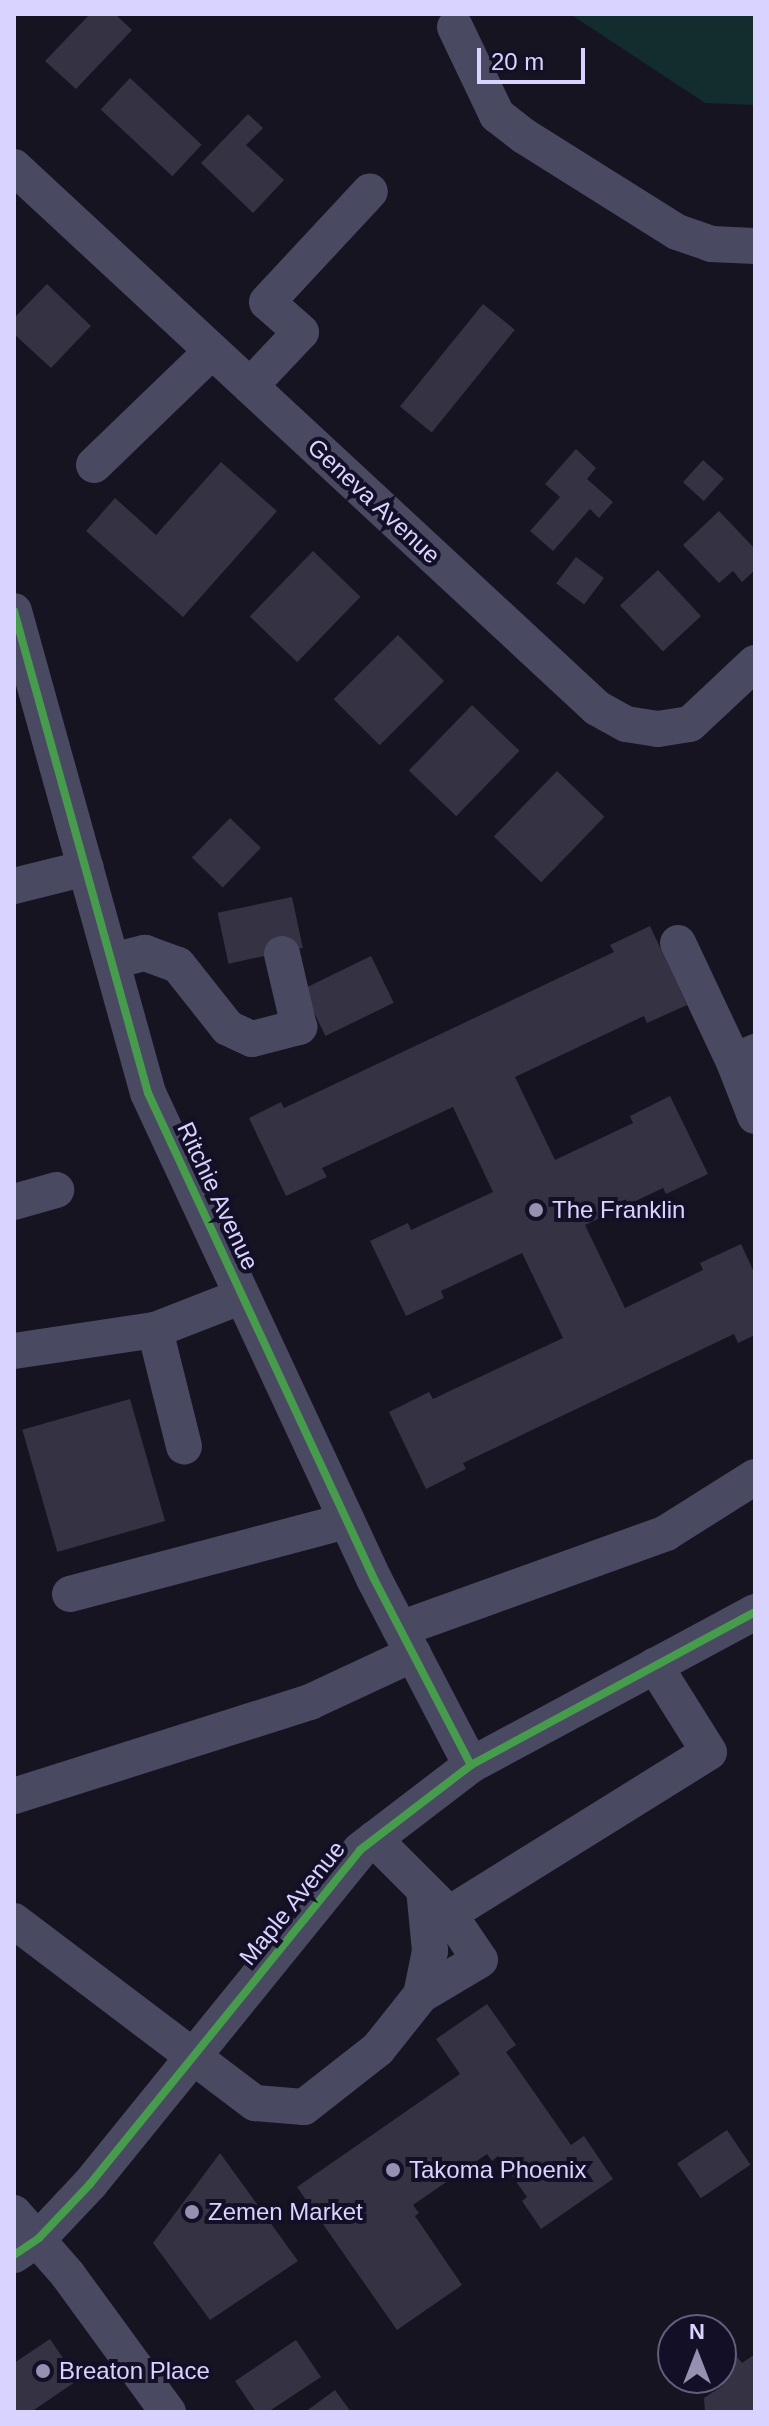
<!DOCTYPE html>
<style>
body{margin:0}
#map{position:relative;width:769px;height:2426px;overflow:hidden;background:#161421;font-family:Helvetica,sans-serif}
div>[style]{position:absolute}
.green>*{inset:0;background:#132c2d}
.building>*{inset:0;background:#343243;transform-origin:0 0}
.minor>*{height:36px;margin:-18px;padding:0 18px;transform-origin:18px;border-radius:18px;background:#4a4962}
.cycleway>*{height:8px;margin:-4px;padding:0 4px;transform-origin:4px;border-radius:4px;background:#469c4c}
.dots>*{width:22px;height:22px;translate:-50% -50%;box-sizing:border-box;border:4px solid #130f26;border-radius:50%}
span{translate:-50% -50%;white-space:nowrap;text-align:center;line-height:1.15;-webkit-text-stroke:8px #130f26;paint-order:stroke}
.street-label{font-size:24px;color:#d9d4ff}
.poi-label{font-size:24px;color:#d9d4ff}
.left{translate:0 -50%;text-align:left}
.frame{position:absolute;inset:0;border:16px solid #d9d4ff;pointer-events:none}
.north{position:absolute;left:657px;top:2314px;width:80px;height:80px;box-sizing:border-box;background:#130f26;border:2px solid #625e7d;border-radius:50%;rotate:0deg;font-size:22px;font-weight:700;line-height:32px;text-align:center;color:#d9d4ff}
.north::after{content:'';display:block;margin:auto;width:28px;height:36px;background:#9591b1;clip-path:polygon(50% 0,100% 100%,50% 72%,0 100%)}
.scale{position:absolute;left:477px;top:48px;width:108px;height:36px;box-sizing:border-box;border:4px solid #d9d4ff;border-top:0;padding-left:10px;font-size:24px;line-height:28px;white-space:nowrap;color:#d9d4ff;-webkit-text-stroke:6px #130f26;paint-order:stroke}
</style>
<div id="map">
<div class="green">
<div style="clip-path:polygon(570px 14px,755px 14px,755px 105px,705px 103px)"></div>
</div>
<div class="building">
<div style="clip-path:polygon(90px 14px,115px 14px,132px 30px,76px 89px,45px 61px)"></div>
<div style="left:130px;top:78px;width:98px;height:43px;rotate:43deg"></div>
<div style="clip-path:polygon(248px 114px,263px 128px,246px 145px,284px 180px,253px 213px,201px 163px)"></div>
<div style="clip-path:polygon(47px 284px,91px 326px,51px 368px,14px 334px,14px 318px)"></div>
<div style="left:483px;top:304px;width:41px;height:132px;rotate:39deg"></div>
<div style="clip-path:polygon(576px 449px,596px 468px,587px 479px,613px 502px,599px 518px,590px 509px,553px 551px,530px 531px,560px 497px,545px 484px)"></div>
<div style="left:703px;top:460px;width:28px;height:30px;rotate:42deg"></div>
<div style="clip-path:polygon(221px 462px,277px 511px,183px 617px,86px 531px,115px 498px,156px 535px)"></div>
<div style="clip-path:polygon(719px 511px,755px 549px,755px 570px,742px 582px,733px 571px,719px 583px,683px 545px)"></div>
<div style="left:313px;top:551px;width:66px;height:91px;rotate:44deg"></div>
<div style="left:576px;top:557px;width:35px;height:33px;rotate:37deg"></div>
<div style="left:658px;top:570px;width:63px;height:52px;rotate:47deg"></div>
<div style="left:398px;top:635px;width:65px;height:91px;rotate:45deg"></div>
<div style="left:472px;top:705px;width:66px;height:91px;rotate:44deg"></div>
<div style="left:557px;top:771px;width:66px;height:91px;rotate:44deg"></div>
<div style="left:230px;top:818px;width:43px;height:55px;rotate:44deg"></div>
<div style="left:292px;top:897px;width:52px;height:76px;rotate:78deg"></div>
<div style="clip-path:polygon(650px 926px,687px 1005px,647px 1023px,644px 1016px,515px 1077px,555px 1160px,633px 1123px,630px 1116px,670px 1096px,708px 1174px,666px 1194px,663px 1188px,585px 1225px,625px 1308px,703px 1270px,700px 1263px,741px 1244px,755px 1274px,755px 1335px,738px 1343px,734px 1334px,463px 1463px,466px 1469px,426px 1489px,389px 1412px,429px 1392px,433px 1399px,563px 1338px,522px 1253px,441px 1291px,444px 1298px,406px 1316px,370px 1241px,408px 1223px,411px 1230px,493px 1192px,453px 1107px,322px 1168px,327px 1177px,286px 1196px,249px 1118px,281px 1102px,284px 1108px,614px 952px,610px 945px)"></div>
<div style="left:371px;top:956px;width:52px;height:76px;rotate:64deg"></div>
<div style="left:130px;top:1399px;width:127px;height:112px;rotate:74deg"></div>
<div style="clip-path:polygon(487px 2004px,516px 2045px,506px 2052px,571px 2145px,584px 2136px,613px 2179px,541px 2229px,522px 2201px,527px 2197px,498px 2156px,492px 2161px,487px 2154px,413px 2205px,419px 2213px,415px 2216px,462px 2285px,397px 2330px,297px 2187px,460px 2074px,436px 2039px)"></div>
<div style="left:727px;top:2130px;width:42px;height:60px;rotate:56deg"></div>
<div style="clip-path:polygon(220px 2153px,298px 2261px,210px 2320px,153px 2243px)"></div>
<div style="clip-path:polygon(50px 2339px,78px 2380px,31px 2412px,14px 2412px,14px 2363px)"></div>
<div style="clip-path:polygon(296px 2340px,321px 2377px,268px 2412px,256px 2412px,235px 2381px)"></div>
<div style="clip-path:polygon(734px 2353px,742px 2363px,755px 2354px,755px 2412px,705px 2412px,704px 2398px,722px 2386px,716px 2378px,721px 2378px,721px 2362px)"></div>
<div style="clip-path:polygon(335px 2390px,351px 2412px,305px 2412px)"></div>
</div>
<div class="minor">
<div style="left:455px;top:27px;width:98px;rotate:64.5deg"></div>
<div style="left:497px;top:115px;width:34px;rotate:38deg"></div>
<div style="left:524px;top:136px;width:181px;rotate:32.1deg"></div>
<div style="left:677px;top:232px;width:36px;rotate:19deg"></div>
<div style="left:711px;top:244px;width:44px;rotate:2.6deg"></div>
<div style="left:14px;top:167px;width:795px;rotate:42.86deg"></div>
<div style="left:597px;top:708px;width:33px;rotate:29deg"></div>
<div style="left:626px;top:724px;width:32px;rotate:9deg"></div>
<div style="left:658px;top:729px;width:32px;rotate:-9deg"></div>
<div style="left:690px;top:724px;width:89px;rotate:-43.2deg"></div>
<div style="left:250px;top:386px;width:74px;rotate:-46.6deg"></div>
<div style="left:301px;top:332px;width:45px;rotate:-138.6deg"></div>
<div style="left:267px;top:302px;width:151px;rotate:-47.1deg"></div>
<div style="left:94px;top:465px;width:164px;rotate:-44deg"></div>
<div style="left:14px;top:611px;width:500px;rotate:74.46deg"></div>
<div style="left:148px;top:1093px;width:536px;rotate:65.06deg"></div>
<div style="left:374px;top:1579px;width:210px;rotate:62.5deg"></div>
<div style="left:14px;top:886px;width:74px;rotate:-14deg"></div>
<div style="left:678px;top:943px;width:132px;rotate:64.8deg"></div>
<div style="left:112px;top:961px;width:34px;rotate:-14deg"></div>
<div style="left:145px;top:953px;width:35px;rotate:20deg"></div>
<div style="left:178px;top:965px;width:80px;rotate:51.6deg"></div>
<div style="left:228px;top:1028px;width:26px;rotate:25deg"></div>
<div style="left:252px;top:1039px;width:49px;rotate:-14.3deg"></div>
<div style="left:299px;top:1027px;width:75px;rotate:-103.1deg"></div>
<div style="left:755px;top:1052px;width:23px;rotate:155deg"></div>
<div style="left:734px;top:1062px;width:58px;rotate:68.7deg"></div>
<div style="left:14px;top:1202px;width:44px;rotate:-15.9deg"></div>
<div style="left:155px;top:1330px;width:120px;rotate:76deg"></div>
<div style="left:14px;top:1351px;width:143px;rotate:-8.5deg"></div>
<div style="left:155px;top:1330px;width:93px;rotate:-21.3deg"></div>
<div style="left:70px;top:1594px;width:286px;rotate:-14.8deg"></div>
<div style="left:400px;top:1629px;width:283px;rotate:-19.8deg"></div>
<div style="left:666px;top:1533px;width:105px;rotate:-32.2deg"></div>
<div style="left:14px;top:1796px;width:311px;rotate:-17.6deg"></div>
<div style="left:310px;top:1702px;width:114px;rotate:-25deg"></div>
<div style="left:374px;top:1839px;width:106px;rotate:45deg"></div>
<div style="left:449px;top:1914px;width:55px;rotate:56deg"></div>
<div style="left:480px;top:1960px;width:69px;rotate:149.3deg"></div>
<div style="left:449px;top:1914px;width:306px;rotate:-31.9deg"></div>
<div style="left:709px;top:1752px;width:102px;rotate:-122.1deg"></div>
<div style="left:14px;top:1921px;width:302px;rotate:37.1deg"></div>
<div style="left:255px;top:2103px;width:49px;rotate:4.7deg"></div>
<div style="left:304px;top:2107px;width:94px;rotate:-38.1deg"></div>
<div style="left:378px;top:2049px;width:69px;rotate:-51.5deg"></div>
<div style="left:421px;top:1995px;width:45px;rotate:-78.4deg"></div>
<div style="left:430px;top:1951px;width:62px;rotate:-95.5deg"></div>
<div style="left:14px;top:2213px;width:82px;rotate:48.9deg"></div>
<div style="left:68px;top:2275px;width:170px;rotate:53.9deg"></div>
<div style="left:14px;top:2255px;width:30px;rotate:-34deg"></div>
<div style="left:39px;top:2238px;width:74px;rotate:-46.6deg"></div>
<div style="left:90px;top:2184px;width:429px;rotate:-51deg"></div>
<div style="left:360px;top:1850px;width:140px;rotate:-37.4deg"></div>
<div style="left:471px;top:1765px;width:323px;rotate:-28.3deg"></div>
</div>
<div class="cycleway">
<div style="left:14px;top:611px;width:500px;rotate:74.46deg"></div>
<div style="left:148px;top:1093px;width:536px;rotate:65.06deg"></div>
<div style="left:374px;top:1579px;width:210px;rotate:62.5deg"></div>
<div style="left:14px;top:2255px;width:30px;rotate:-34deg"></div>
<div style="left:39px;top:2238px;width:74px;rotate:-46.6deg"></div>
<div style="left:90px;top:2184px;width:429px;rotate:-51deg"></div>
<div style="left:360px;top:1850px;width:140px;rotate:-37.4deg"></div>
<div style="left:471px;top:1765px;width:323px;rotate:-28.3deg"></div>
</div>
<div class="dots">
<div style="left:536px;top:1210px;background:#9591b1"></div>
<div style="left:393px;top:2170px;background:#9591b1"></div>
<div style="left:192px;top:2212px;background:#9591b1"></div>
<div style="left:43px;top:2371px;background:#9591b1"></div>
</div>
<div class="street-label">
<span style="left:374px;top:501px;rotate:43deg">Geneva Avenue</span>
<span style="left:218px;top:1196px;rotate:65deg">Ritchie Avenue</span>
<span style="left:292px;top:1903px;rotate:-51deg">Maple Avenue</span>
</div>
<div class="poi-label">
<span class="left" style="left:552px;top:1210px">The Franklin</span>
<span class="left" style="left:409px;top:2170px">Takoma Phoenix</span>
<span class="left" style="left:208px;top:2212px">Zemen Market</span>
<span class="left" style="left:59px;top:2371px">Breaton Place</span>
</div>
<div class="frame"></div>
<div class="north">N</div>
<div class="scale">20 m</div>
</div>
